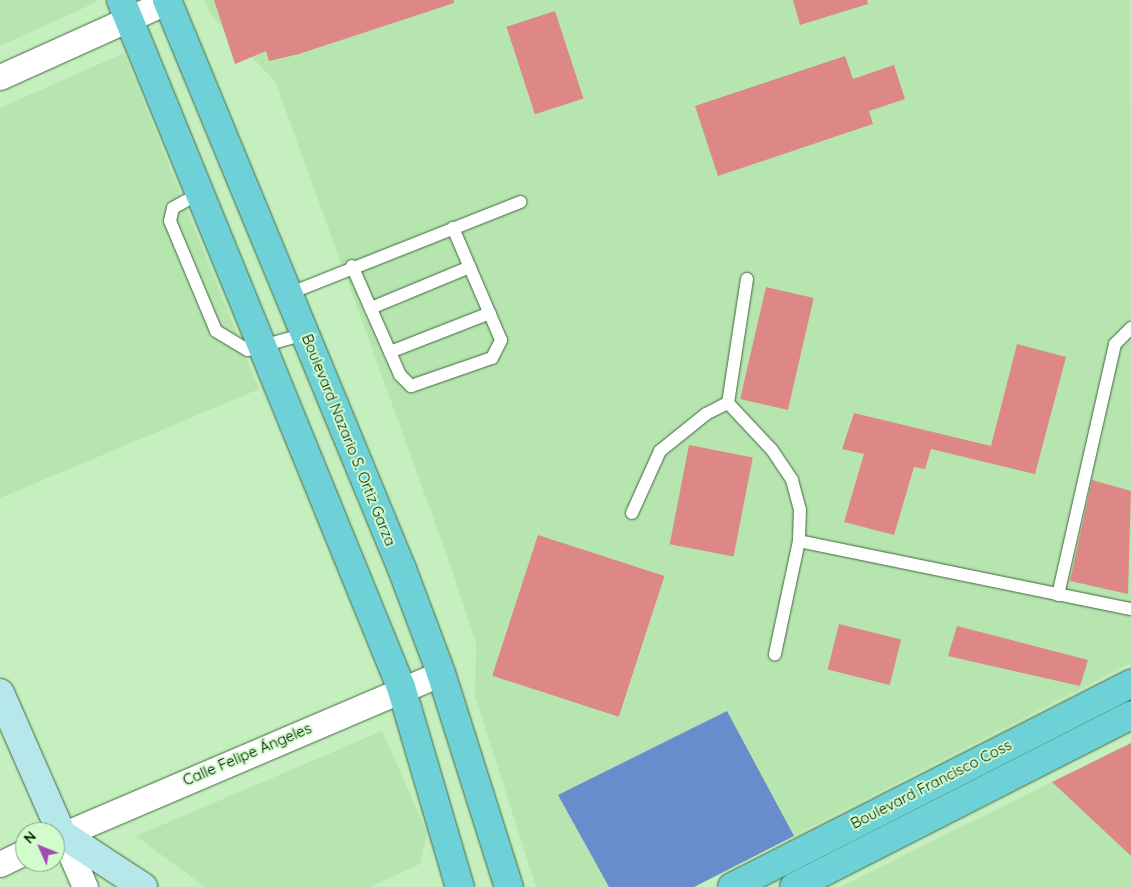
<!DOCTYPE html>
<meta charset="utf-8">
<style>
body{margin:0}
#map{position:relative;width:1131px;height:887px;overflow:hidden;background:#c5efbf;font-family:Quicksand,sans-serif}
div>[style]{position:absolute}
.built>*{inset:0;background:#b6e5b0}
.water>*{inset:0;background:#698ccc}
.building>*{inset:0;background:#dd8886;transform-origin:0 0}
.roads{filter:drop-shadow(0 0 1px #41663d) drop-shadow(0 0 1px #41663d)}
.service>*{height:12px;margin:-6px;padding:0 6px;transform-origin:6px;border-radius:6px;background:#fff}
.minor>*{height:25px;margin:-12.5px;padding:0 12.5px;transform-origin:12.5px;border-radius:12.5px;background:#fff}
.secondary>*{height:28px;margin:-14px;padding:0 14px;transform-origin:14px;border-radius:14px;background:#b6e8eb}
.primary>*{height:28px;margin:-14px;padding:0 14px;transform-origin:14px;border-radius:14px;background:#6dd1d7}
span{translate:-50% -50%;white-space:nowrap;text-align:center;line-height:1.15;-webkit-text-stroke:4px #d2fccc;paint-order:stroke}
.street-label{font-size:15px;color:#051304}
.north{position:absolute;left:15px;top:822px;width:50px;height:50px;box-sizing:border-box;background:#d2fccc;border:1px solid #809f7c;border-radius:50%;rotate:314deg;font-size:14px;font-weight:700;line-height:20px;text-align:center;color:#051304}
.north::after{content:'';display:block;margin:auto;width:18px;height:22px;background:#a449b3;clip-path:polygon(50% 0,100% 100%,50% 72%,0 100%)}
</style>
<div id="map">
<div class="built">
<div style="clip-path:polygon(0 0,96px 0,97px 2px,0 46px)"></div>
<div style="clip-path:polygon(204px 0,1130px 0,1131px 663px,694px 887px,536px 887px,475px 696px,476px 644px,450px 564px,275px 81px,211px 15px)"></div>
<div style="clip-path:polygon(124px 53px,259px 389px,0 498px,0 108px)"></div>
<div style="clip-path:polygon(382px 731px,427px 832px,420px 864px,370px 887px,205px 887px,136px 836px)"></div>
<div style="clip-path:polygon(1052px 782px,1131px 856px,1131px 887px,840px 887px)"></div>
</div>
<div class="water">
<div style="clip-path:polygon(727px 711px,794px 836px,694px 887px,609px 887px,558px 795px)"></div>
</div>
<div class="building">
<div style="clip-path:polygon(214px 0,454px 0,454px 3px,299px 54px,269px 61px,266px 51px,235px 64px)"></div>
<div style="clip-path:polygon(793px 0,867px 0,868px 4px,800px 25px)"></div>
<div style="left:555px;top:11px;width:92px;height:51px;rotate:72deg"></div>
<div style="clip-path:polygon(845px 56px,853px 79px,894px 65px,905px 99px,869px 111px,873px 124px,718px 176px,695px 106px)"></div>
<div style="left:766px;top:287px;width:49px;height:115px;rotate:13deg"></div>
<div style="clip-path:polygon(1017px 344px,1066px 357px,1035px 474px,931px 449px,925px 469px,914px 467px,894px 535px,844px 522px,864px 454px,842px 449px,854px 413px,991px 446px)"></div>
<div style="left:689px;top:445px;width:65px;height:101px;rotate:11deg"></div>
<div style="clip-path:polygon(1092px 480px,1131px 491px,1128px 594px,1070px 581px)"></div>
<div style="left:538px;top:535px;width:133px;height:148px;rotate:18deg"></div>
<div style="left:839px;top:624px;width:64px;height:47px;rotate:14deg"></div>
<div style="clip-path:polygon(957px 626px,1088px 660px,1080px 686px,948px 656px)"></div>
<div style="clip-path:polygon(1131px 743px,1131px 856px,1052px 782px)"></div>
</div>
<div class="roads">
<div class="service">
<div style="left:200px;top:193px;width:31px;rotate:151deg"></div>
<div style="left:173px;top:208px;width:13px;rotate:103deg"></div>
<div style="left:170px;top:221px;width:119px;rotate:67.3deg"></div>
<div style="left:216px;top:331px;width:37px;rotate:31deg"></div>
<div style="left:248px;top:350px;width:59px;rotate:-15.7deg"></div>
<div style="left:352px;top:266px;width:119px;rotate:66.2deg"></div>
<div style="left:400px;top:375px;width:16px;rotate:45deg"></div>
<div style="left:411px;top:386px;width:86px;rotate:-19.1deg"></div>
<div style="left:492px;top:358px;width:20px;rotate:-63deg"></div>
<div style="left:501px;top:340px;width:122px;rotate:-113.2deg"></div>
<div style="left:747px;top:279px;width:125px;rotate:98.7deg"></div>
<div style="left:728px;top:403px;width:64px;rotate:46.9deg"></div>
<div style="left:772px;top:450px;width:36px;rotate:56deg"></div>
<div style="left:792px;top:480px;width:31px;rotate:75deg"></div>
<div style="left:800px;top:510px;width:31px;rotate:92deg"></div>
<div style="left:799px;top:541px;width:116px;rotate:102deg"></div>
<div style="left:288px;top:294px;width:250px;rotate:-21.6deg"></div>
<div style="left:371px;top:308px;width:107px;rotate:-22.5deg"></div>
<div style="left:390px;top:352px;width:107px;rotate:-21.3deg"></div>
<div style="left:632px;top:513px;width:68px;rotate:-65.7deg"></div>
<div style="left:660px;top:451px;width:59px;rotate:-38.8deg"></div>
<div style="left:706px;top:414px;width:25px;rotate:-27deg"></div>
<div style="left:799px;top:541px;width:339px;rotate:11.6deg"></div>
<div style="left:1058px;top:595px;width:257px;rotate:-77.2deg"></div>
<div style="left:1115px;top:344px;width:23px;rotate:-45deg"></div>
</div>
<div class="minor">
<div style="left:0;top:77px;width:184px;rotate:-24.3deg"></div>
<div style="left:62px;top:834px;width:58px;rotate:66.5deg"></div>
<div style="left:55px;top:838px;width:420px;rotate:-23.1deg"></div>
<div style="left:0;top:864px;width:28px;rotate:-26deg"></div>
</div>
<div class="secondary">
<div style="left:0;top:693px;width:154px;rotate:66.3deg"></div>
<div style="left:62px;top:834px;width:97px;rotate:33.2deg"></div>
</div>
<div class="primary">
<div style="left:121px;top:0;width:742px;rotate:67.83deg"></div>
<div style="left:401px;top:687px;width:209px;rotate:73.6deg"></div>
<div style="left:167px;top:0;width:616px;rotate:67.56deg"></div>
<div style="left:402px;top:569px;width:111px;rotate:69.4deg"></div>
<div style="left:441px;top:673px;width:225px;rotate:72.4deg"></div>
<div style="left:732px;top:887px;width:448px;rotate:-27deg"></div>
<div style="left:794px;top:887px;width:378px;rotate:-27deg"></div>
</div>
</div>
<div class="street-label">
<span style="left:349px;top:440px;rotate:68deg">Boulevard Nazario S. Ortiz Garza</span>
<span style="left:247px;top:754px;rotate:-23deg">Calle Felipe Ángeles</span>
<span style="left:931px;top:784px;rotate:-27deg">Boulevard Francisco Coss</span>
</div>
<div class="north">N</div>
</div>
